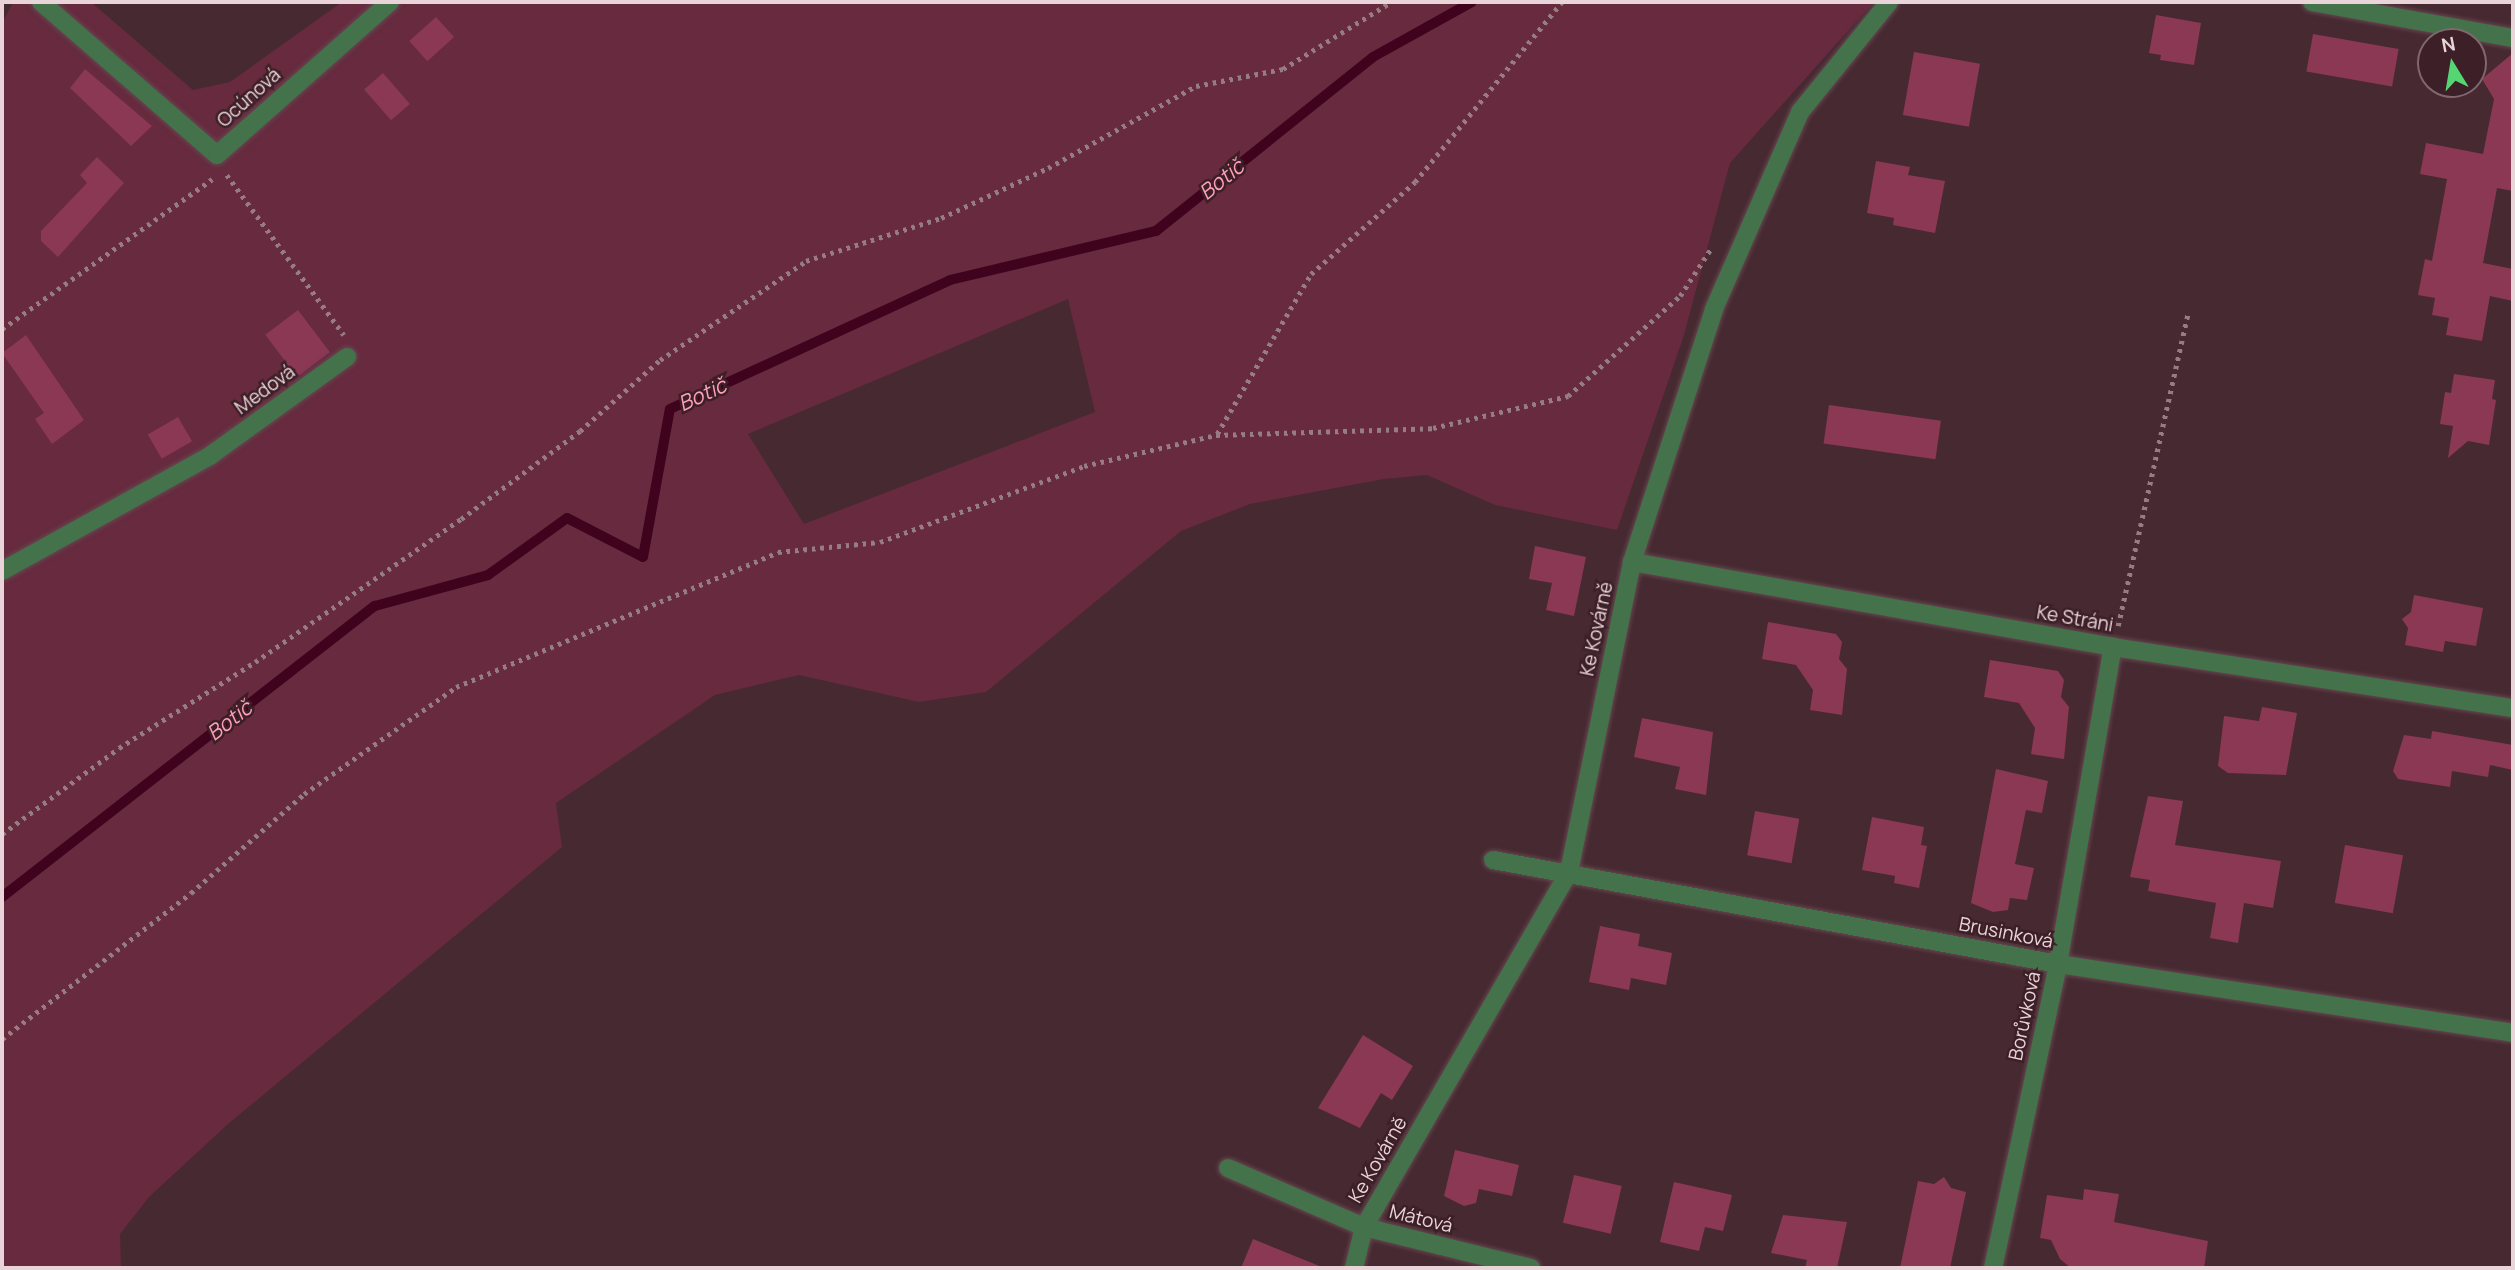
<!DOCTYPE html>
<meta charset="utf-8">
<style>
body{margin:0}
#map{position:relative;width:2515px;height:1270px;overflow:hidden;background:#472931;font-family:Manrope,sans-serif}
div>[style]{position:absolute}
.green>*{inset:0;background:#672a3e}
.stream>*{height:10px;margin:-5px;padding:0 5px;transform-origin:5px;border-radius:5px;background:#40031d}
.building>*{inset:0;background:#8a3854;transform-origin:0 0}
.path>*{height:4.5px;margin-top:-2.25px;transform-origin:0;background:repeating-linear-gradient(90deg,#967c83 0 3.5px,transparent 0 8.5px)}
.roads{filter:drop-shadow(0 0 2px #64484f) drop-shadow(0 0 2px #64484f)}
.minor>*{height:18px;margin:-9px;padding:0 9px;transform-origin:9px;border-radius:9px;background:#44724b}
span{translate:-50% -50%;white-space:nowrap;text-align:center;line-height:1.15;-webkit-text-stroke:5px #3c1f27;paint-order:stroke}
.street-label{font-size:19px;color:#e9d4d9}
.water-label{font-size:21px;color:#ffa0bb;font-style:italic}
.frame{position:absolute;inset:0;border:4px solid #e9d4d9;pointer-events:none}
.north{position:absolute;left:2417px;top:28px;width:70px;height:70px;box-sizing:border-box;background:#3c1f27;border:2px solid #81676e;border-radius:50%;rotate:349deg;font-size:19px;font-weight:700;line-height:28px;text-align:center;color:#e9d4d9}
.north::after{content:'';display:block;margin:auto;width:24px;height:32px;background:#55d672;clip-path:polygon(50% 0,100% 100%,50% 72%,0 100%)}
</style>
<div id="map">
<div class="green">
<div style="clip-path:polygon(evenodd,13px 2px,91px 2px,193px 90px,230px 82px,342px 2px,1874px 2px,1730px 163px,1684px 335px,1617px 530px,1495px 505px,1427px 475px,1384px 479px,1250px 504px,1181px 531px,986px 692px,919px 702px,799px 675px,715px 695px,556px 803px,562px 847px,228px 1124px,149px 1197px,120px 1234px,121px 1268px,2px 1268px,2px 24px,13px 2px,1068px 299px,1095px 412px,804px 524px,748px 434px,1068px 299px)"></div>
</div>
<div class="stream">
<div style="left:2px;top:897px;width:473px;rotate:-38deg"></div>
<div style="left:375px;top:606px;width:117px;rotate:-15.3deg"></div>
<div style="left:488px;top:575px;width:97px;rotate:-35.8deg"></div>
<div style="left:567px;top:518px;width:85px;rotate:27.2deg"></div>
<div style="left:643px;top:557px;width:150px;rotate:-79.7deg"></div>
<div style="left:670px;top:409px;width:308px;rotate:-24.7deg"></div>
<div style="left:950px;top:280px;width:212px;rotate:-13.4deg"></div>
<div style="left:1156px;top:231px;width:278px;rotate:-38.7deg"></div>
<div style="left:1373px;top:57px;width:113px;rotate:-29.1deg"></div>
</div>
<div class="building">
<div style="clip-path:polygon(2156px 15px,2201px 23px,2194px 65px,2160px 60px,2161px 55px,2149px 53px)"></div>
<div style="left:436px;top:17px;width:27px;height:36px;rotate:48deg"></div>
<div style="left:2313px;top:34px;width:87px;height:38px;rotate:10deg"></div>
<div style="left:1914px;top:52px;width:67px;height:64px;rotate:10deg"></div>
<div style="clip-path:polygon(2513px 53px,2513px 191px,2497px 188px,2483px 263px,2513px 269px,2513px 301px,2490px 296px,2482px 341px,2446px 335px,2449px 318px,2432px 315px,2435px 298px,2418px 295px,2425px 259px,2432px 261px,2447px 179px,2420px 174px,2426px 143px,2483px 154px,2494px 99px,2482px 79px)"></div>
<div style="clip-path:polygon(85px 69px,152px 126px,131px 146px,70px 88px)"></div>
<div style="left:383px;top:73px;width:41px;height:25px;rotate:49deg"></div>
<div style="clip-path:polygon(97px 157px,124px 183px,58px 257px,41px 241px,41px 231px,87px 183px,80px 175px)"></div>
<div style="clip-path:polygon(1876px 161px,1910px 167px,1908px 175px,1945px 181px,1935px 233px,1893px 225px,1894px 218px,1867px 213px)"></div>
<div style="left:298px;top:310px;width:53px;height:41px;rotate:53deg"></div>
<div style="clip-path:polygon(26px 335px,84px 420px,52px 444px,35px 419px,44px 413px,2px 353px)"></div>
<div style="clip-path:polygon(2454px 374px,2495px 380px,2492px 399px,2496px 400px,2489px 445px,2468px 441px,2448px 458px,2453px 426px,2440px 424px,2445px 392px,2451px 393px)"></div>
<div style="left:1829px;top:405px;width:113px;height:39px;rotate:8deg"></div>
<div style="left:178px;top:417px;width:28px;height:35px;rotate:60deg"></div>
<div style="clip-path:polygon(1535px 546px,1586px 557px,1574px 616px,1546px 610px,1552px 583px,1529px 579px)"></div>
<div style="clip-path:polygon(2414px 595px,2483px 608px,2476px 646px,2445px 641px,2443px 652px,2405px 645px,2408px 628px,2402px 619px,2411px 612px)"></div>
<div style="clip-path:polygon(1768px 622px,1836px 634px,1842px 642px,1839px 659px,1847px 669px,1842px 715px,1810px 710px,1813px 690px,1796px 665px,1762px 659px)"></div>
<div style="clip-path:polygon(1990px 660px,2058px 671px,2064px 680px,2061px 697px,2069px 707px,2064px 759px,2031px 754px,2035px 728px,2019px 703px,1984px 697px)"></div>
<div style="clip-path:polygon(2262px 707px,2297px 713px,2286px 775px,2228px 773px,2218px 766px,2224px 716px,2259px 721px)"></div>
<div style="clip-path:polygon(1642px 718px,1713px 732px,1706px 795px,1675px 789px,1680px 767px,1634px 757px)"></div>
<div style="clip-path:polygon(2432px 731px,2513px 745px,2513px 770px,2490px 765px,2488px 777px,2452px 771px,2450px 787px,2398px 779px,2393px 771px,2404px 735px,2431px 739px)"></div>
<div style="clip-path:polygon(1996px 769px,2048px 781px,2042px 813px,2026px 810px,2015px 864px,2034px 868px,2027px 900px,2010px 898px,2008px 910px,1993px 912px,1971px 903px)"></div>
<div style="clip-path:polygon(2148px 796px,2183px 801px,2175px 845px,2281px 861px,2273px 908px,2244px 903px,2238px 943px,2210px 938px,2216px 903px,2148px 891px,2150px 880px,2130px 877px)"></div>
<div style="left:1755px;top:811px;width:45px;height:45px;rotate:10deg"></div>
<div style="clip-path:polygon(1872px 817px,1924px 827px,1921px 845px,1927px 846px,1919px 888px,1894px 883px,1895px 876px,1862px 870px)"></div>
<div style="left:2345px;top:845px;width:59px;height:59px;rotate:10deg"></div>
<div style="clip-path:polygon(1600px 926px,1640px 934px,1638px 946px,1672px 953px,1666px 985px,1631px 978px,1629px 990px,1589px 982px)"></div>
<div style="clip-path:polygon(1363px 1035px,1413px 1066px,1392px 1100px,1381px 1093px,1360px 1128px,1318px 1108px)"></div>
<div style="clip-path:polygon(1455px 1150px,1519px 1165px,1512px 1196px,1479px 1189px,1476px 1203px,1464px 1206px,1444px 1196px)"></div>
<div style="left:1574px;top:1175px;width:49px;height:49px;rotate:13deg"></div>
<div style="clip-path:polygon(1944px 1177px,1951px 1188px,1966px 1192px,1950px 1268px,1900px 1268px,1918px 1181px,1934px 1184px)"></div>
<div style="clip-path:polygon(1674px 1182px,1732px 1195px,1723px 1231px,1705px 1227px,1699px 1251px,1660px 1242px)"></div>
<div style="clip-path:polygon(2084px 1189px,2119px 1194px,2114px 1222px,2208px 1241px,2204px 1268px,2071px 1268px,2060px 1259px,2051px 1240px,2040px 1238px,2047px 1195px,2083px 1200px)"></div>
<div style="clip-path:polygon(1783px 1215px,1847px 1222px,1837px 1268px,1805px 1268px,1807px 1260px,1771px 1253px)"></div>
<div style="clip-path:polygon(1253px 1239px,1322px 1267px,1322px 1268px,1241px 1268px)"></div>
</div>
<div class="path">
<div style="left:227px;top:175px;width:198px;rotate:53.8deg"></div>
<div style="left:2px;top:329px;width:258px;rotate:-35.5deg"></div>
<div style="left:1217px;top:434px;width:186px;rotate:-59.6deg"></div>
<div style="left:1311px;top:274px;width:139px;rotate:-41.5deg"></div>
<div style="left:1415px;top:182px;width:232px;rotate:-50.8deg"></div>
<div style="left:2118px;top:626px;width:320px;rotate:-77.4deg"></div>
<div style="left:2px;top:834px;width:145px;rotate:-36.3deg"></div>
<div style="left:119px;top:748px;width:161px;rotate:-32.3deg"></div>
<div style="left:255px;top:662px;width:251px;rotate:-34.8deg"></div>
<div style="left:461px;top:519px;width:148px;rotate:-36.5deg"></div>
<div style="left:580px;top:431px;width:107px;rotate:-41.6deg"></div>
<div style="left:660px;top:360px;width:176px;rotate:-34.1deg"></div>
<div style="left:806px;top:261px;width:142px;rotate:-17.7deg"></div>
<div style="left:941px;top:218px;width:118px;rotate:-25deg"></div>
<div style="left:1048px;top:168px;width:169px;rotate:-29deg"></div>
<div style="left:1196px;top:86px;width:89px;rotate:-11.1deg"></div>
<div style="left:1283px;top:69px;width:127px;rotate:-31.8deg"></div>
<div style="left:2px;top:1039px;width:239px;rotate:-37.7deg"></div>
<div style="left:191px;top:893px;width:150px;rotate:-41.2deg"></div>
<div style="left:304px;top:794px;width:186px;rotate:-35.1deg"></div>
<div style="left:456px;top:687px;width:349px;rotate:-22.7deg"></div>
<div style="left:778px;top:552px;width:102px;rotate:-5.6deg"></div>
<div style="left:880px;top:542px;width:218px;rotate:-20.4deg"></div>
<div style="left:1084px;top:466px;width:136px;rotate:-13.2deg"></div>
<div style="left:1216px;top:435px;width:217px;rotate:-1.8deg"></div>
<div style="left:1433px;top:428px;width:139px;rotate:-13.3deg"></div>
<div style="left:1568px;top:396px;width:150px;rotate:-41.8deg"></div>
<div style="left:1680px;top:296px;width:55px;rotate:-56.9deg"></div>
</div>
<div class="roads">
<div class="minor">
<div style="left:41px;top:2px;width:233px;rotate:41deg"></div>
<div style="left:217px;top:155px;width:231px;rotate:-41.5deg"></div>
<div style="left:2312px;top:2px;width:204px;rotate:10.2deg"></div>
<div style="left:1632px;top:562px;width:488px;rotate:10deg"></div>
<div style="left:2113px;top:647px;width:405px;rotate:8.7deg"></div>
<div style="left:2px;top:571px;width:239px;rotate:-29deg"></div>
<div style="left:211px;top:455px;width:168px;rotate:-35.8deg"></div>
<div style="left:1493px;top:860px;width:574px;rotate:10.43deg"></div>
<div style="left:2058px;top:964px;width:460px;rotate:8.6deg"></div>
<div style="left:1228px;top:1168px;width:148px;rotate:23.5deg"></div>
<div style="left:1364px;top:1227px;width:172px;rotate:13.8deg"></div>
<div style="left:1354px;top:1268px;width:42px;rotate:-76.3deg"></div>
<div style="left:1364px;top:1227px;width:410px;rotate:-60deg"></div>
<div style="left:1569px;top:872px;width:316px;rotate:-78.5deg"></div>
<div style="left:1632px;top:562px;width:266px;rotate:-72deg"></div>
<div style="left:1714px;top:309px;width:215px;rotate:-66.4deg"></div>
<div style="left:1800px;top:112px;width:141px;rotate:-51deg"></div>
<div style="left:1993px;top:1268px;width:311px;rotate:-77.9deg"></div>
<div style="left:2058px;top:964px;width:322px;rotate:-80.2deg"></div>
</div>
</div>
<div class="street-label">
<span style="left:249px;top:98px;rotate:-42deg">Ocúnová</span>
<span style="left:265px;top:390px;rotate:-36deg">Medová</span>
<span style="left:2075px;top:619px;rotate:10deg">Ke Stráni</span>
<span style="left:1597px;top:629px;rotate:-78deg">Ke Kovárně</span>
<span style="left:2006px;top:933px;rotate:11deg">Brusinková</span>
<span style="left:2025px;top:1016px;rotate:-78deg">Borůvková</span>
<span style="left:1378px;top:1160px;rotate:-60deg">Ke Kovárně</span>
<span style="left:1421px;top:1219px;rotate:14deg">Mátová</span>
</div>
<div class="water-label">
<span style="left:1221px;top:179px;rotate:-39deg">Botič</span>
<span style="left:702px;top:394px;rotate:-25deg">Botič</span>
<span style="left:229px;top:720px;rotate:-38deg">Botič</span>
</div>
<div class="frame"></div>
<div class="north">N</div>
</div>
